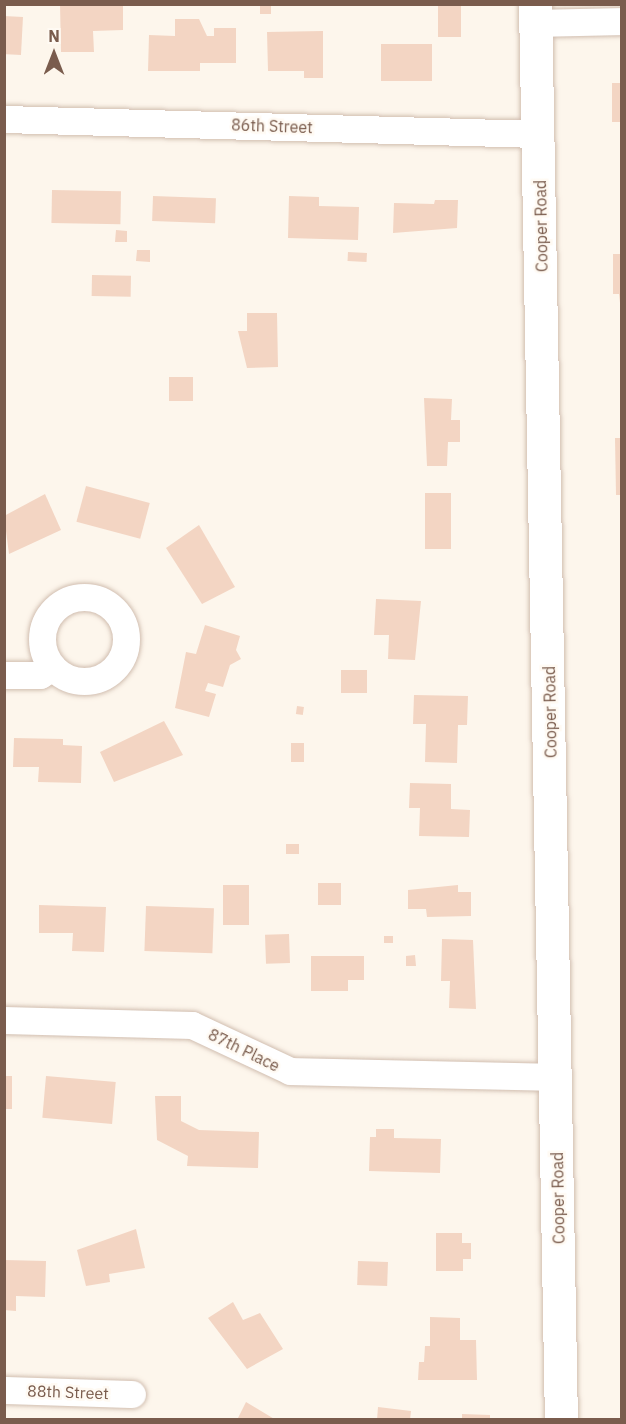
<!DOCTYPE html>
<style>
body{margin:0}
#map{position:relative;width:626px;height:1424px;overflow:hidden;background:#fdf6ec;font-family:"IBM Plex Sans",sans-serif}
div>[style]{position:absolute}
.building>*{inset:0;background:#f3d5c3;transform-origin:0 0}
.roads{filter:drop-shadow(0 0 2px #d1beb0) drop-shadow(0 0 2px #d1beb0)}
.minor>*{height:27px;margin:-13.5px;padding:0 13.5px;transform-origin:13.5px;border-radius:13.5px;background:#fff}
.minor>.ring{margin:-13.5px;padding:0;box-sizing:content-box;background:none;border:27px solid #fff;border-radius:50%}
.tertiary>*{height:33px;margin:-16.5px;padding:0 16.5px;transform-origin:16.5px;border-radius:16.5px;background:#fff}
span{translate:-50% -50%;white-space:nowrap;text-align:center;line-height:1.15;-webkit-text-stroke:5px #fffaf3;paint-order:stroke}
.street-label{font-size:16px;color:#7a5c4d}
.frame{position:absolute;inset:0;border:6px solid #7a5c4d;pointer-events:none}
.north{position:absolute;left:24px;top:24px;width:60px;height:60px;-webkit-text-stroke:4px #fffaf3;paint-order:stroke;rotate:0deg;font-size:16px;font-weight:700;line-height:24px;text-align:center;color:#7a5c4d}
.north::after{content:'';display:block;margin:auto;width:21px;height:27px;background:#7a5c4d;clip-path:polygon(50% 0,100% 100%,50% 72%,0 100%)}
</style>
<div id="map">
<div class="building">
<div style="clip-path:polygon(60px 4px,123px 4px,123px 30px,93px 31px,94px 52px,61px 52px)"></div>
<div style="left:260px;top:4px;width:11px;height:10px"></div>
<div style="left:438px;top:5px;width:23px;height:32px"></div>
<div style="left:4px;top:16px;width:19px;height:38px;rotate:3deg"></div>
<div style="clip-path:polygon(175px 19px,199px 19px,207px 36px,214px 36px,214px 28px,236px 28px,236px 63px,200px 63px,200px 71px,148px 71px,149px 35px,175px 36px)"></div>
<div style="clip-path:polygon(323px 31px,323px 78px,304px 78px,304px 71px,268px 71px,267px 32px)"></div>
<div style="left:381px;top:44px;width:51px;height:37px"></div>
<div style="left:612px;top:83px;width:10px;height:39px"></div>
<div style="left:52px;top:190px;width:69px;height:33px;rotate:1deg"></div>
<div style="left:153px;top:196px;width:63px;height:25px;rotate:2deg"></div>
<div style="clip-path:polygon(289px 196px,319px 197px,319px 206px,359px 207px,358px 240px,288px 238px)"></div>
<div style="clip-path:polygon(435px 200px,458px 200px,457px 228px,393px 233px,394px 203px,434px 204px)"></div>
<div style="clip-path:polygon(116px 230px,127px 231px,127px 242px,115px 242px)"></div>
<div style="clip-path:polygon(137px 250px,150px 250px,150px 262px,136px 261px)"></div>
<div style="left:348px;top:252px;width:19px;height:9px;rotate:3deg"></div>
<div style="clip-path:polygon(613px 254px,622px 254px,622px 321px,619px 294px,613px 294px)"></div>
<div style="left:92px;top:275px;width:39px;height:21px;rotate:1deg"></div>
<div style="clip-path:polygon(247px 313px,277px 313px,278px 367px,247px 368px,238px 331px,247px 331px)"></div>
<div style="left:169px;top:377px;width:24px;height:24px"></div>
<div style="clip-path:polygon(424px 398px,452px 399px,451px 420px,460px 420px,460px 442px,448px 442px,447px 466px,427px 466px)"></div>
<div style="clip-path:polygon(615px 438px,622px 438px,622px 495px,616px 495px)"></div>
<div style="left:86px;top:486px;width:66px;height:37px;rotate:15deg"></div>
<div style="left:425px;top:493px;width:26px;height:56px"></div>
<div style="clip-path:polygon(45px 494px,61px 530px,9px 554px,4px 516px)"></div>
<div style="clip-path:polygon(199px 525px,235px 587px,202px 604px,166px 548px)"></div>
<div style="clip-path:polygon(376px 599px,421px 601px,415px 660px,388px 659px,389px 635px,374px 635px)"></div>
<div style="clip-path:polygon(205px 625px,240px 636px,236px 650px,241px 659px,230px 665px,223px 687px,208px 683px,205px 691px,216px 694px,209px 717px,175px 708px,186px 652px,196px 654px)"></div>
<div style="left:341px;top:670px;width:26px;height:23px"></div>
<div style="clip-path:polygon(414px 695px,468px 696px,467px 725px,458px 725px,457px 763px,425px 762px,426px 724px,413px 724px)"></div>
<div style="left:297px;top:706px;width:7px;height:8px;rotate:8deg"></div>
<div style="clip-path:polygon(164px 721px,183px 755px,114px 782px,100px 752px)"></div>
<div style="clip-path:polygon(14px 738px,63px 739px,63px 745px,82px 746px,81px 783px,38px 782px,39px 767px,13px 767px)"></div>
<div style="left:291px;top:743px;width:13px;height:19px"></div>
<div style="clip-path:polygon(410px 783px,451px 784px,451px 809px,470px 810px,469px 837px,419px 836px,420px 808px,409px 808px)"></div>
<div style="left:299px;top:844px;width:10px;height:13px;rotate:90deg"></div>
<div style="left:318px;top:883px;width:23px;height:22px"></div>
<div style="left:223px;top:885px;width:26px;height:40px"></div>
<div style="clip-path:polygon(458px 885px,458px 892px,471px 892px,471px 916px,427px 917px,426px 909px,408px 909px,408px 890px)"></div>
<div style="clip-path:polygon(39px 905px,106px 907px,104px 952px,72px 951px,73px 933px,39px 933px)"></div>
<div style="left:146px;top:906px;width:68px;height:45px;rotate:2deg"></div>
<div style="left:289px;top:934px;width:29px;height:24px;rotate:88deg"></div>
<div style="left:384px;top:936px;width:9px;height:7px"></div>
<div style="clip-path:polygon(442px 939px,473px 940px,476px 1009px,449px 1008px,450px 981px,441px 981px)"></div>
<div style="clip-path:polygon(415px 955px,416px 966px,406px 966px,406px 956px)"></div>
<div style="clip-path:polygon(311px 956px,364px 956px,364px 980px,348px 980px,348px 991px,311px 991px)"></div>
<div style="left:4px;top:1076px;width:8px;height:33px"></div>
<div style="left:46px;top:1076px;width:70px;height:42px;rotate:5deg"></div>
<div style="clip-path:polygon(155px 1096px,181px 1096px,181px 1121px,199px 1130px,259px 1132px,258px 1168px,187px 1166px,188px 1156px,157px 1140px)"></div>
<div style="clip-path:polygon(376px 1129px,394px 1129px,394px 1138px,441px 1139px,440px 1173px,369px 1171px,370px 1137px,376px 1137px)"></div>
<div style="clip-path:polygon(136px 1229px,145px 1268px,109px 1274px,110px 1282px,86px 1286px,77px 1250px)"></div>
<div style="clip-path:polygon(436px 1233px,462px 1233px,462px 1243px,471px 1243px,471px 1259px,463px 1259px,463px 1271px,436px 1271px)"></div>
<div style="clip-path:polygon(4px 1260px,46px 1261px,45px 1297px,16px 1296px,16px 1311px,4px 1310px)"></div>
<div style="left:358px;top:1261px;width:30px;height:24px;rotate:2deg"></div>
<div style="clip-path:polygon(233px 1302px,243px 1320px,260px 1313px,283px 1349px,247px 1369px,208px 1318px)"></div>
<div style="clip-path:polygon(430px 1317px,460px 1318px,460px 1340px,476px 1340px,477px 1380px,418px 1380px,419px 1362px,424px 1362px,425px 1346px,430px 1346px)"></div>
<div style="clip-path:polygon(246px 1402px,276px 1420px,237px 1420px)"></div>
<div style="clip-path:polygon(378px 1407px,411px 1411px,410px 1420px,377px 1420px)"></div>
<div style="clip-path:polygon(462px 1414px,490px 1415px,490px 1420px,462px 1420px)"></div>
</div>
<div class="roads">
<div class="minor">
<div style="left:536px;top:23px;width:86px;rotate:-1.3deg"></div>
<div style="left:4px;top:119px;width:535px;rotate:1.61deg"></div>
<div class="ring" style="left:42px;top:597px;width:57px;height:57px"></div>
<div style="left:4px;top:675px;width:36px"></div>
<div style="left:40px;top:675px;width:15px;rotate:-32deg"></div>
<div style="left:4px;top:1020px;width:188px;rotate:1.5deg"></div>
<div style="left:192px;top:1025px;width:108px;rotate:25.1deg"></div>
<div style="left:290px;top:1071px;width:267px;rotate:1.3deg"></div>
<div style="left:4px;top:1390px;width:128px;rotate:1.8deg"></div>
</div>
<div class="tertiary">
<div style="left:535px;top:4px;width:1416px;rotate:88.95deg"></div>
</div>
</div>
<div class="street-label">
<span style="left:272px;top:126px;rotate:2deg">86th Street</span>
<span style="left:541px;top:226px;rotate:-91deg">Cooper Road</span>
<span style="left:550px;top:712px;rotate:-91deg">Cooper Road</span>
<span style="left:244px;top:1050px;rotate:26deg">87th Place</span>
<span style="left:558px;top:1198px;rotate:-91deg">Cooper Road</span>
<span style="left:68px;top:1392px;rotate:2deg">88th Street</span>
</div>
<div class="frame"></div>
<div class="north">N</div>
</div>
